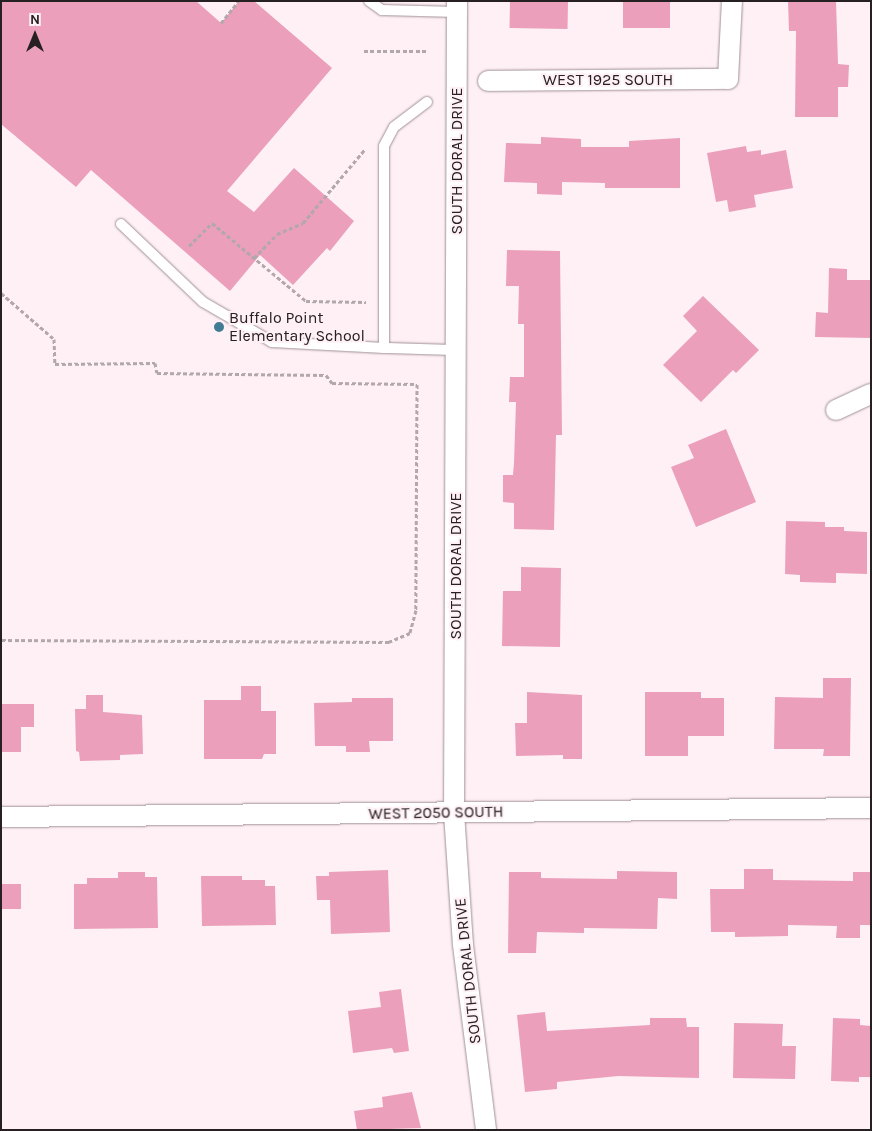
<!DOCTYPE html>
<style>
body{margin:0}
#map{position:relative;width:872px;height:1131px;overflow:hidden;background:#fef0f5;font-family:Karla,sans-serif}
div>[style]{position:absolute}
.building>*{inset:0;background:#eb9fbb;transform-origin:0 0}
.path>*{height:3px;margin-top:-1.5px;transform-origin:0;background:repeating-linear-gradient(90deg,#b2a7ab 0 4px,transparent 0 6.5px)}
.roads{filter:drop-shadow(0 0 1px #a09196) drop-shadow(0 0 1px #a09196)}
.lane>*{height:10px;margin:-5px;padding:0 5px;transform-origin:5px;border-radius:5px;background:#fff}
.street>*{height:20px;margin:-10px;padding:0 10px;transform-origin:10px;border-radius:10px;background:#fff}
.dots>*{width:14px;height:14px;translate:-50% -50%;box-sizing:border-box;border:2px solid #fef0f5;border-radius:50%}
span{translate:-50% -50%;white-space:nowrap;text-align:center;line-height:1.15;-webkit-text-stroke:4px #fef0f5;paint-order:stroke}
.street-label{font-size:16px;color:#262022}
.poi-label{font-size:16px;color:#262022}
.left{translate:0 -50%;text-align:left}
.frame{position:absolute;inset:0;border:2px solid #262022;pointer-events:none}
.north{position:absolute;left:10px;top:10px;width:50px;height:50px;-webkit-text-stroke:4px #fef0f5;paint-order:stroke;rotate:0deg;font-size:14px;font-weight:700;line-height:20px;text-align:center;color:#262022}
.north::after{content:'';display:block;margin:auto;width:18px;height:22px;background:#262022;clip-path:polygon(50% 0,100% 100%,50% 72%,0 100%)}
</style>
<div id="map">
<div class="building">
<div style="clip-path:polygon(1px 1px,196px 1px,221px 23px,239px 1px,254px 1px,332px 68px,227px 191px,254px 212px,294px 168px,354px 221px,330px 251px,327px 248px,293px 285px,260px 255px,230px 291px,91px 170px,76px 187px,1px 124px)"></div>
<div style="left:510px;top:1px;width:58px;height:27px;rotate:1deg"></div>
<div style="left:623px;top:1px;width:47px;height:27px"></div>
<div style="clip-path:polygon(788px 1px,836px 1px,838px 64px,849px 65px,848px 87px,838px 87px,838px 117px,795px 117px,796px 31px,789px 31px)"></div>
<div style="clip-path:polygon(541px 137px,581px 139px,581px 147px,629px 147px,629px 141px,680px 138px,680px 188px,605px 188px,605px 183px,562px 182px,562px 195px,537px 194px,537px 183px,504px 182px,506px 143px,541px 144px)"></div>
<div style="clip-path:polygon(746px 146px,747px 152px,761px 150px,761px 155px,786px 150px,793px 188px,754px 195px,756px 207px,729px 212px,727px 200px,716px 202px,707px 153px)"></div>
<div style="clip-path:polygon(507px 250px,560px 251px,562px 435px,556px 435px,554px 530px,514px 529px,514px 503px,503px 502px,503px 475px,513px 475px,514px 463px,516px 402px,509px 402px,510px 377px,524px 377px,524px 324px,518px 324px,519px 286px,506px 286px)"></div>
<div style="clip-path:polygon(829px 268px,847px 269px,847px 280px,871px 280px,871px 338px,815px 337px,816px 312px,828px 313px)"></div>
<div style="clip-path:polygon(703px 296px,759px 350px,736px 373px,733px 370px,701px 402px,663px 365px,697px 331px,683px 316px)"></div>
<div style="clip-path:polygon(726px 429px,756px 502px,696px 527px,671px 467px,694px 458px,688px 445px)"></div>
<div style="clip-path:polygon(786px 521px,825px 522px,825px 527px,844px 527px,844px 531px,867px 532px,867px 574px,836px 573px,836px 583px,800px 582px,800px 575px,785px 574px)"></div>
<div style="clip-path:polygon(521px 567px,561px 568px,560px 647px,502px 646px,503px 591px,521px 591px)"></div>
<div style="clip-path:polygon(823px 678px,851px 678px,850px 756px,823px 756px,824px 749px,774px 749px,775px 697px,823px 698px)"></div>
<div style="clip-path:polygon(241px 686px,261px 686px,261px 711px,276px 711px,276px 754px,264px 754px,262px 759px,204px 759px,204px 700px,241px 700px)"></div>
<div style="clip-path:polygon(527px 692px,582px 695px,582px 759px,563px 759px,563px 755px,516px 756px,515px 723px,527px 723px)"></div>
<div style="clip-path:polygon(645px 692px,701px 692px,701px 698px,724px 698px,724px 736px,688px 736px,688px 756px,645px 756px)"></div>
<div style="clip-path:polygon(86px 695px,103px 695px,103px 712px,142px 715px,143px 754px,120px 755px,120px 760px,80px 761px,79px 752px,76px 751px,75px 709px,86px 709px)"></div>
<div style="clip-path:polygon(352px 698px,393px 698px,393px 741px,369px 741px,370px 752px,346px 752px,346px 746px,315px 746px,314px 703px,352px 702px)"></div>
<div style="clip-path:polygon(1px 704px,34px 704px,34px 727px,21px 727px,21px 752px,1px 752px)"></div>
<div style="clip-path:polygon(744px 869px,773px 869px,773px 880px,853px 881px,853px 872px,871px 872px,871px 925px,860px 925px,860px 938px,836px 938px,837px 926px,788px 925px,788px 936px,735px 937px,735px 932px,711px 932px,710px 889px,744px 889px)"></div>
<div style="clip-path:polygon(388px 870px,390px 932px,331px 934px,330px 900px,317px 900px,316px 876px,329px 876px,329px 872px)"></div>
<div style="clip-path:polygon(617px 871px,677px 872px,677px 899px,658px 898px,657px 929px,584px 928px,584px 933px,537px 932px,536px 953px,508px 953px,509px 872px,541px 872px,541px 878px,617px 879px)"></div>
<div style="clip-path:polygon(118px 872px,145px 872px,145px 877px,157px 877px,158px 928px,74px 929px,74px 884px,87px 884px,87px 878px,118px 878px)"></div>
<div style="clip-path:polygon(201px 876px,242px 876px,242px 880px,265px 880px,265px 886px,275px 886px,276px 925px,202px 926px)"></div>
<div style="left:1px;top:884px;width:20px;height:25px"></div>
<div style="clip-path:polygon(401px 989px,409px 1051px,394px 1053px,392px 1048px,353px 1053px,348px 1011px,381px 1007px,379px 992px)"></div>
<div style="clip-path:polygon(545px 1012px,547px 1031px,650px 1025px,650px 1018px,686px 1018px,687px 1027px,699px 1027px,699px 1078px,618px 1076px,557px 1082px,557px 1089px,525px 1092px,517px 1015px)"></div>
<div style="clip-path:polygon(833px 1018px,860px 1019px,860px 1025px,871px 1026px,871px 1077px,859px 1077px,859px 1082px,831px 1081px)"></div>
<div style="clip-path:polygon(734px 1023px,783px 1024px,782px 1046px,796px 1046px,795px 1079px,733px 1078px)"></div>
<div style="clip-path:polygon(412px 1092px,421px 1128px,357px 1130px,354px 1111px,383px 1107px,382px 1097px)"></div>
</div>
<div class="path">
<div style="left:221px;top:23px;width:28px;rotate:-51deg"></div>
<div style="left:364px;top:51px;width:63px"></div>
<div style="left:189px;top:246px;width:33px;rotate:-45deg"></div>
<div style="left:212px;top:223px;width:122px;rotate:39.7deg"></div>
<div style="left:306px;top:301px;width:60px;rotate:1deg"></div>
<div style="left:254px;top:258px;width:33px;rotate:-46deg"></div>
<div style="left:277px;top:234px;width:28px;rotate:-23deg"></div>
<div style="left:303px;top:223px;width:97px;rotate:-50deg"></div>
<div style="left:1px;top:293px;width:70px;rotate:41deg"></div>
<div style="left:54px;top:339px;width:25px;rotate:88deg"></div>
<div style="left:55px;top:364px;width:100px;rotate:-0.6deg"></div>
<div style="left:155px;top:363px;width:10px;rotate:79deg"></div>
<div style="left:157px;top:373px;width:169px;rotate:0.7deg"></div>
<div style="left:326px;top:375px;width:10px;rotate:53deg"></div>
<div style="left:332px;top:383px;width:85px;rotate:0.7deg"></div>
<div style="left:417px;top:384px;width:226px;rotate:90.3deg"></div>
<div style="left:416px;top:610px;width:24px;rotate:105deg"></div>
<div style="left:410px;top:633px;width:23px;rotate:157deg"></div>
<div style="left:389px;top:642px;width:388px;rotate:-179.7deg"></div>
</div>
<div class="roads">
<div class="lane">
<div style="left:369px;top:1px;width:16px;rotate:35deg"></div>
<div style="left:382px;top:10px;width:75px;rotate:1.5deg"></div>
<div style="left:427px;top:102px;width:41px;rotate:142.9deg"></div>
<div style="left:394px;top:127px;width:21px;rotate:118deg"></div>
<div style="left:384px;top:146px;width:202px;rotate:90deg"></div>
<div style="left:384px;top:348px;width:73px;rotate:1.6deg"></div>
<div style="left:121px;top:224px;width:113px;rotate:43.6deg"></div>
<div style="left:203px;top:302px;width:80px;rotate:30.1deg"></div>
<div style="left:272px;top:342px;width:112px;rotate:3.1deg"></div>
</div>
<div class="street">
<div style="left:457px;top:1px;width:812px;rotate:90.21deg"></div>
<div style="left:454px;top:813px;width:132px;rotate:86.1deg"></div>
<div style="left:463px;top:945px;width:186px;rotate:82.9deg"></div>
<div style="left:488px;top:81px;width:240px;rotate:-0.5deg"></div>
<div style="left:728px;top:79px;width:78px;rotate:-87.1deg"></div>
<div style="left:836px;top:410px;width:38px;rotate:-25deg"></div>
<div style="left:1px;top:817px;width:870px;rotate:-0.59deg"></div>
</div>
</div>
<div class="dots">
<div style="left:219px;top:327px;background:#407c94"></div>
</div>
<div class="street-label">
<span style="left:608px;top:80px">WEST 1925 SOUTH</span>
<span style="left:457px;top:161px;rotate:-90deg">SOUTH DORAL DRIVE</span>
<span style="left:456px;top:566px;rotate:-90deg">SOUTH DORAL DRIVE</span>
<span style="left:436px;top:813px;rotate:-1deg">WEST 2050 SOUTH</span>
<span style="left:468px;top:971px;rotate:-96deg">SOUTH DORAL DRIVE</span>
</div>
<div class="poi-label">
<span class="left" style="left:229px;top:327px">Buffalo Point<br>Elementary School</span>
</div>
<div class="frame"></div>
<div class="north">N</div>
</div>
